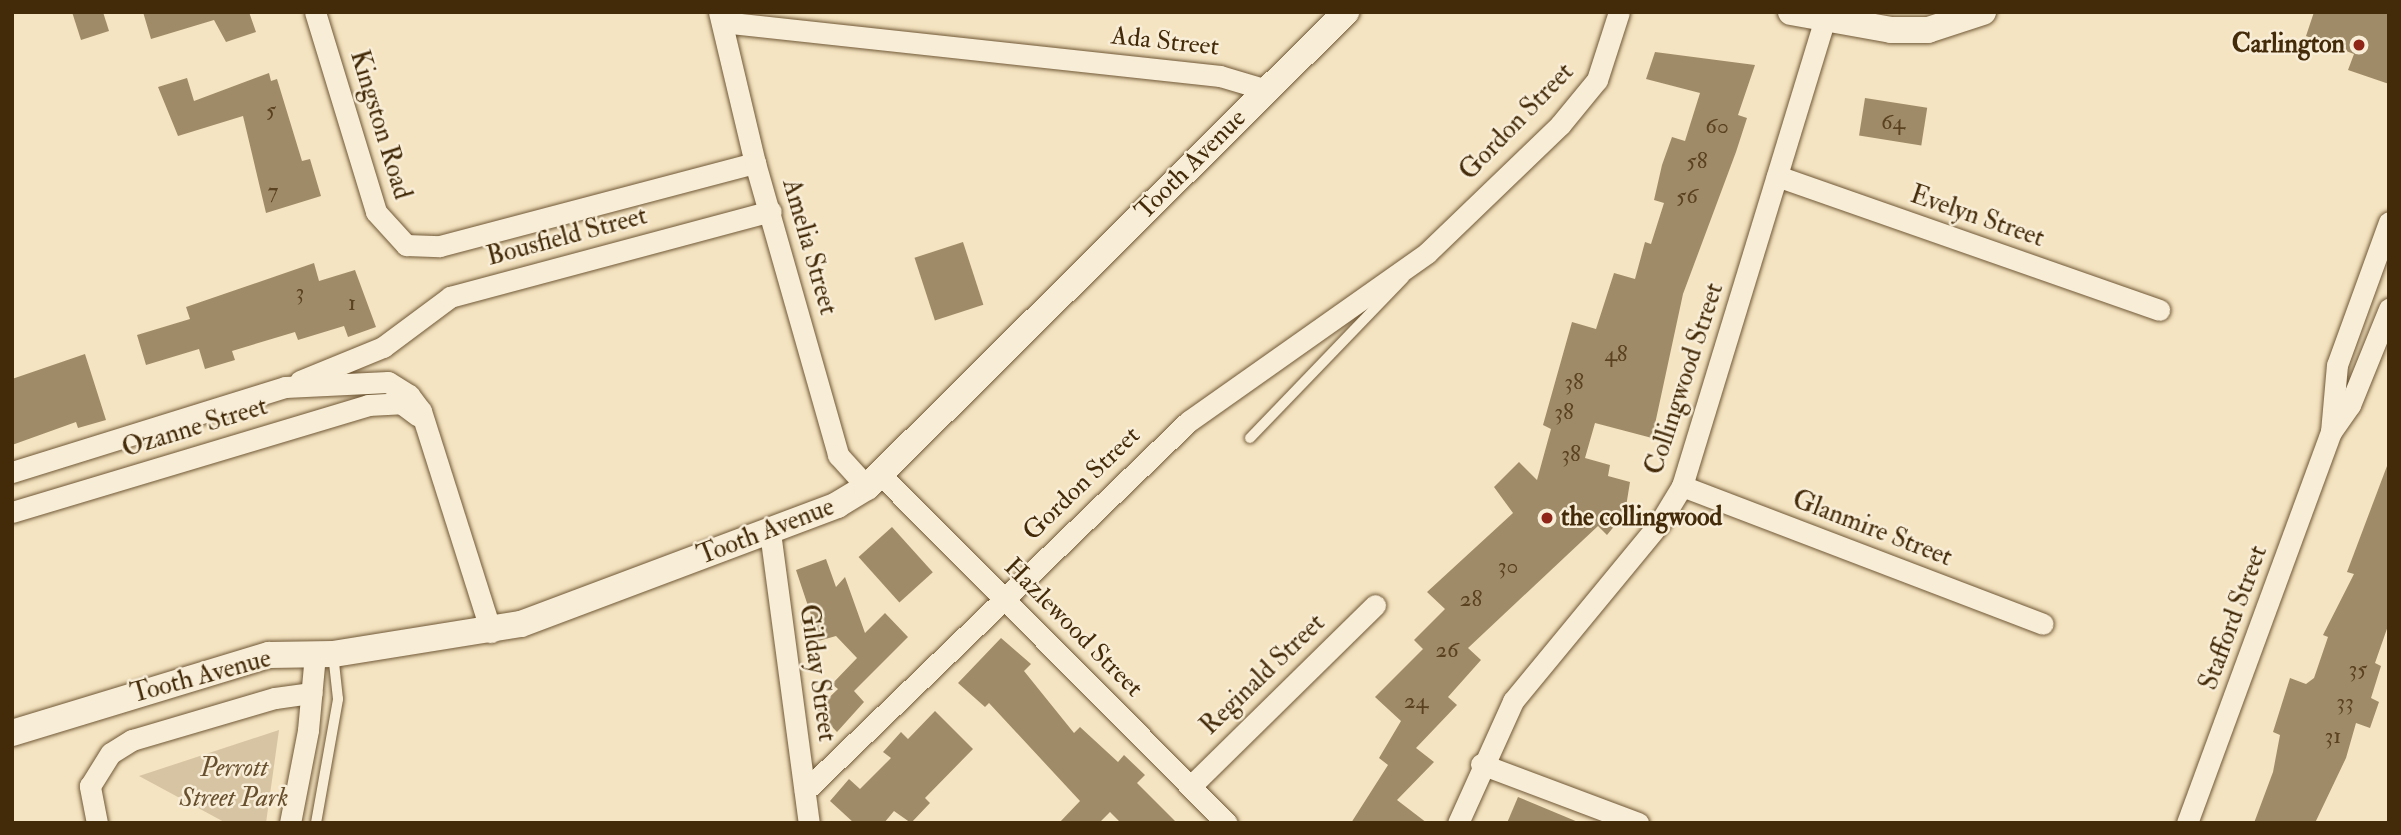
<!DOCTYPE html>
<style>
body{margin:0}
#map{position:relative;width:2401px;height:835px;overflow:hidden;background:#f5e4c1;font-family:"IM FELL Double Pica",serif}
div>[style]{position:absolute}
.green>*{inset:0;background:#d7c4a2}
.building>*{inset:0;background:#a08b68;transform-origin:0 0}
.roads{filter:drop-shadow(0 0 2px #705836) drop-shadow(0 0 2px #705836)}
.service>*{height:10px;margin:-5px;padding:0 5px;transform-origin:5px;border-radius:5px;background:#f8edd7}
.minor>*{height:21px;margin:-10.5px;padding:0 10.5px;transform-origin:10.5px;border-radius:10.5px;background:#f8edd7}
.tertiary>*{height:26px;margin:-13px;padding:0 13px;transform-origin:13px;border-radius:13px;background:#f8edd7}
.dots>*{width:19px;height:19px;translate:-50% -50%;box-sizing:border-box;border:4px solid #f8edd7;border-radius:50%}
span{translate:-50% -50%;white-space:nowrap;text-align:center;line-height:1.15;-webkit-text-stroke:5px #f8edd7;paint-order:stroke}
.number-label{font-size:23px;color:#5a4220}
.number-label span{-webkit-text-stroke-width:0}
.street-label{font-size:26px;color:#432a08}
.poi-label{font-size:26px;color:#432a08;font-weight:700}
.right{translate:-100% -50%;text-align:right}
.left{translate:0 -50%;text-align:left}
.park-label{font-size:26px;color:#68502e;font-style:italic}
.frame{position:absolute;inset:0;border:14px solid #432a08;pointer-events:none}
</style>
<div id="map">
<div class="green">
<div style="clip-path:polygon(279px 730px,266px 823px,226px 823px,139px 776px)"></div>
</div>
<div class="building">
<div style="clip-path:polygon(72px 12px,103px 12px,109px 31px,81px 40px)"></div>
<div style="clip-path:polygon(143px 12px,249px 12px,256px 32px,226px 42px,214px 20px,151px 39px)"></div>
<div style="clip-path:polygon(2314px 12px,2389px 12px,2389px 84px,2348px 70px,2354px 54px,2306px 36px)"></div>
<div style="clip-path:polygon(1655px 52px,1755px 65px,1738px 115px,1747px 118px,1736px 152px,1683px 294px,1652px 438px,1595px 423px,1585px 458px,1610px 465px,1608px 476px,1630px 482px,1625px 513px,1607px 535px,1598px 526px,1468px 648px,1481px 660px,1448px 697px,1457px 705px,1416px 748px,1434px 762px,1397px 800px,1427px 823px,1351px 823px,1388px 765px,1379px 758px,1401px 721px,1375px 697px,1423px 649px,1414px 640px,1445px 609px,1427px 592px,1513px 513px,1494px 487px,1519px 462px,1537px 480px,1551px 429px,1543px 425px,1572px 322px,1596px 329px,1614px 273px,1635px 279px,1645px 242px,1651px 244px,1664px 203px,1654px 200px,1662px 165px,1672px 137px,1685px 141px,1700px 93px,1646px 79px)"></div>
<div style="clip-path:polygon(269px 73px,271px 81px,277px 79px,302px 161px,310px 159px,321px 196px,266px 213px,243px 116px,178px 136px,158px 87px,187px 78px,194px 101px)"></div>
<div style="left:1865px;top:98px;width:63px;height:38px;rotate:9deg"></div>
<div style="left:963px;top:242px;width:66px;height:51px;rotate:72deg"></div>
<div style="clip-path:polygon(314px 263px,319px 281px,355px 270px,376px 327px,348px 337px,344px 326px,298px 340px,295px 332px,232px 351px,235px 360px,205px 369px,199px 349px,146px 365px,137px 335px,190px 319px,186px 307px)"></div>
<div style="clip-path:polygon(85px 354px,106px 420px,78px 428px,76px 422px,12px 445px,12px 379px)"></div>
<div style="clip-path:polygon(2387px 466px,2389px 623px,2375px 663px,2381px 666px,2371px 698px,2379px 702px,2370px 728px,2356px 723px,2346px 758px,2315px 823px,2254px 823px,2273px 772px,2280px 735px,2273px 732px,2290px 678px,2306px 684px,2314px 678px,2328px 637px,2323px 635px,2354px 574px,2347px 572px)"></div>
<div style="left:892px;top:527px;width:61px;height:45px;rotate:48deg"></div>
<div style="clip-path:polygon(826px 559px,836px 587px,845px 577px,865px 633px,885px 613px,908px 637px,854px 691px,864px 702px,837px 732px,816px 710px,838px 689px,832px 684px,857px 658px,836px 636px,808px 644px,800px 620px,812px 618px,796px 570px)"></div>
<div style="clip-path:polygon(1001px 638px,1031px 664px,1024px 671px,1074px 733px,1080px 727px,1118px 762px,1124px 755px,1145px 775px,1137px 783px,1177px 823px,1121px 823px,1110px 812px,1099px 823px,1059px 823px,1080px 801px,989px 703px,985px 707px,958px 683px)"></div>
<div style="clip-path:polygon(935px 711px,973px 749px,925px 798px,930px 803px,911px 823px,894px 811px,884px 823px,854px 823px,830px 801px,849px 779px,860px 789px,891px 758px,883px 752px,901px 732px,908px 739px)"></div>
<div style="clip-path:polygon(1518px 797px,1578px 822px,1578px 823px,1507px 823px)"></div>
</div>
<div class="roads">
<div class="service">
<div style="left:1250px;top:438px;width:222px;rotate:-46.1deg"></div>
<div style="left:316px;top:823px;width:126px;rotate:-79.9deg"></div>
<div style="left:338px;top:699px;width:45px;rotate:-96.3deg"></div>
</div>
<div class="minor">
<div style="left:315px;top:12px;width:209px;rotate:73deg"></div>
<div style="left:376px;top:212px;width:45px;rotate:47.7deg"></div>
<div style="left:406px;top:245px;width:34px;rotate:2deg"></div>
<div style="left:440px;top:246px;width:326px;rotate:-14.8deg"></div>
<div style="left:719px;top:12px;width:155px;rotate:76.6deg"></div>
<div style="left:755px;top:163px;width:304px;rotate:74.1deg"></div>
<div style="left:838px;top:455px;width:43px;rotate:47.8deg"></div>
<div style="left:722px;top:22px;width:501px;rotate:6.19deg"></div>
<div style="left:1220px;top:76px;width:49px;rotate:16.6deg"></div>
<div style="left:1777px;top:176px;width:405px;rotate:19.3deg"></div>
<div style="left:300px;top:381px;width:90px;rotate:-22.3deg"></div>
<div style="left:383px;top:347px;width:84px;rotate:-36.7deg"></div>
<div style="left:450px;top:297px;width:332px;rotate:-15deg"></div>
<div style="left:2331px;top:432px;width:67px;rotate:-84.9deg"></div>
<div style="left:2337px;top:365px;width:152px;rotate:-70deg"></div>
<div style="left:12px;top:472px;width:286px;rotate:-17.3deg"></div>
<div style="left:285px;top:387px;width:103px;rotate:-2.8deg"></div>
<div style="left:388px;top:382px;width:25px;rotate:32deg"></div>
<div style="left:409px;top:395px;width:20px;rotate:53deg"></div>
<div style="left:421px;top:411px;width:232px;rotate:72.4deg"></div>
<div style="left:880px;top:474px;width:492px;rotate:45.2deg"></div>
<div style="left:1682px;top:486px;width:386px;rotate:20.9deg"></div>
<div style="left:12px;top:512px;width:372px;rotate:-16.7deg"></div>
<div style="left:368px;top:405px;width:33px;rotate:-3deg"></div>
<div style="left:401px;top:403px;width:21px;rotate:37deg"></div>
<div style="left:770px;top:532px;width:294px;rotate:82.4deg"></div>
<div style="left:1481px;top:764px;width:168px;rotate:20.6deg"></div>
<div style="left:1191px;top:786px;width:258px;rotate:-44.5deg"></div>
<div style="left:805px;top:791px;width:533px;rotate:-43.94deg"></div>
<div style="left:1189px;top:421px;width:291px;rotate:-35.2deg"></div>
<div style="left:1427px;top:253px;width:185px;rotate:-43.9deg"></div>
<div style="left:1560px;top:125px;width:58px;rotate:-50.6deg"></div>
<div style="left:1597px;top:80px;width:71px;rotate:-72.1deg"></div>
<div style="left:97px;top:823px;width:38px;rotate:-101deg"></div>
<div style="left:90px;top:786px;width:39px;rotate:-58deg"></div>
<div style="left:111px;top:753px;width:25px;rotate:-32deg"></div>
<div style="left:132px;top:740px;width:149px;rotate:-16.4deg"></div>
<div style="left:275px;top:698px;width:37px;rotate:-8deg"></div>
<div style="left:290px;top:823px;width:95px;rotate:-79deg"></div>
<div style="left:308px;top:730px;width:75px;rotate:-84.7deg"></div>
<div style="left:1458px;top:823px;width:134px;rotate:-65.7deg"></div>
<div style="left:1513px;top:701px;width:229px;rotate:-50.5deg"></div>
<div style="left:1659px;top:524px;width:44px;rotate:-58.8deg"></div>
<div style="left:1682px;top:486px;width:488px;rotate:-73deg"></div>
<div style="left:2187px;top:823px;width:417px;rotate:-69.8deg"></div>
<div style="left:2331px;top:432px;width:33px;rotate:-55deg"></div>
<div style="left:2350px;top:405px;width:104px;rotate:-67.9deg"></div>
</div>
<div class="tertiary">
<div style="left:1791px;top:12px;width:102px;rotate:10.2deg"></div>
<div style="left:1891px;top:30px;width:37px"></div>
<div style="left:1928px;top:30px;width:58px;rotate:-18.1deg"></div>
<div style="left:12px;top:733px;width:269px;rotate:-16.9deg"></div>
<div style="left:269px;top:655px;width:64px;rotate:-0.9deg"></div>
<div style="left:333px;top:654px;width:190px;rotate:-9.1deg"></div>
<div style="left:521px;top:624px;width:338px;rotate:-20.6deg"></div>
<div style="left:837px;top:505px;width:35px;rotate:-31deg"></div>
<div style="left:867px;top:487px;width:675px;rotate:-44.76deg"></div>
</div>
</div>
<div class="dots">
<div style="left:2359px;top:45px;background:#8f2418"></div>
<div style="left:1547px;top:518px;background:#8f2418"></div>
</div>
<div class="number-label">
<span style="left:271px;top:110px">5</span>
<span style="left:1893px;top:122px">64</span>
<span style="left:1717px;top:126px">60</span>
<span style="left:1697px;top:161px">58</span>
<span style="left:273px;top:191px">7</span>
<span style="left:1687px;top:196px">56</span>
<span style="left:300px;top:292px">3</span>
<span style="left:352px;top:303px">1</span>
<span style="left:1616px;top:354px">48</span>
<span style="left:1574px;top:382px">38</span>
<span style="left:1564px;top:412px">38</span>
<span style="left:1571px;top:454px">38</span>
<span style="left:1508px;top:566px">30</span>
<span style="left:1471px;top:599px">28</span>
<span style="left:1447px;top:650px">26</span>
<span style="left:2358px;top:669px">35</span>
<span style="left:1416px;top:701px">24</span>
<span style="left:2345px;top:702px">33</span>
<span style="left:2333px;top:736px">31</span>
</div>
<div class="street-label">
<span style="left:1165px;top:42px;rotate:6deg">Ada Street</span>
<span style="left:1517px;top:122px;rotate:-46deg">Gordon Street</span>
<span style="left:380px;top:125px;rotate:73deg">Kingston Road</span>
<span style="left:1191px;top:165px;rotate:-45deg">Tooth Avenue</span>
<span style="left:1977px;top:217px;rotate:19deg">Evelyn Street</span>
<span style="left:567px;top:237px;rotate:-15deg">Bousfield Street</span>
<span style="left:809px;top:247px;rotate:74deg">Amelia Street</span>
<span style="left:1685px;top:379px;rotate:-72deg">Collingwood Street</span>
<span style="left:195px;top:428px;rotate:-17deg">Ozanne Street</span>
<span style="left:1082px;top:484px;rotate:-44deg">Gordon Street</span>
<span style="left:1872px;top:529px;rotate:21deg">Glanmire Street</span>
<span style="left:766px;top:532px;rotate:-21deg">Tooth Avenue</span>
<span style="left:2234px;top:618px;rotate:-70deg">Stafford Street</span>
<span style="left:1073px;top:628px;rotate:45deg">Hazlewood Street</span>
<span style="left:817px;top:673px;rotate:82deg">Gilday Street</span>
<span style="left:1263px;top:675px;rotate:-44deg">Reginald Street</span>
<span style="left:201px;top:677px;rotate:-15deg">Tooth Avenue</span>
</div>
<div class="poi-label">
<span class="right" style="left:2345px;top:45px">Carlington</span>
<span class="left" style="left:1561px;top:518px">the collingwood</span>
</div>
<div class="park-label">
<span style="left:234px;top:784px">Perrott<br>Street Park</span>
</div>
<div class="frame"></div>
</div>
